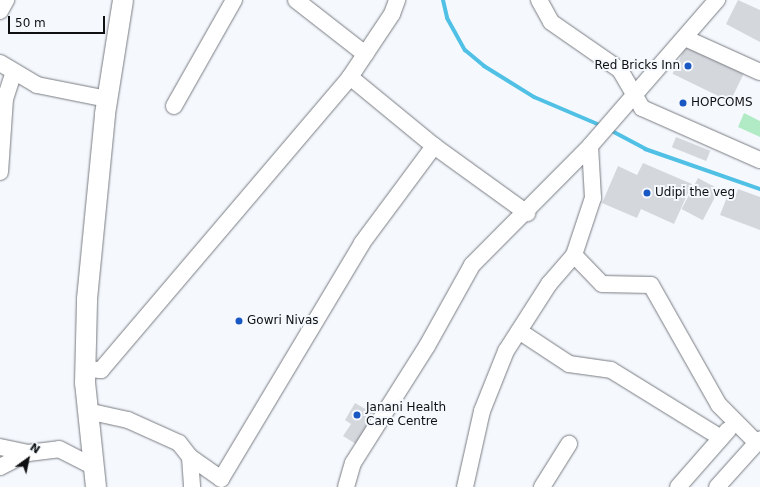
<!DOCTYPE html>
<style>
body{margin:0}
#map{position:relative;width:760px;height:487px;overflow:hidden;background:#f5f9fe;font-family:"DejaVu Sans",sans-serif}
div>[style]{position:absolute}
.green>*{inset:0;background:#b1ebc6}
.stream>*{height:4px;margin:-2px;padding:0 2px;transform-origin:2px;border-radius:2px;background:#50c0e5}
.building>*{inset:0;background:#d4d7dc;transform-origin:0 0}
.roads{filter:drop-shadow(0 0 1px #787b80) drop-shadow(0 0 1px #787b80)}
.minor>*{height:16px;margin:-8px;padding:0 8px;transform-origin:8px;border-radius:8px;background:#fff}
.major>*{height:20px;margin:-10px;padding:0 10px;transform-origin:10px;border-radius:10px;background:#fff}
.dots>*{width:11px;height:11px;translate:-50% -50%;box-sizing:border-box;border:2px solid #f5f9fe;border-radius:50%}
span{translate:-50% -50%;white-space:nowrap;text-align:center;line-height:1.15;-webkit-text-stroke:4px #f5f9fe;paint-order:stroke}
.poi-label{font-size:12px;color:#0e1011}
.right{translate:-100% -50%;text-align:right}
.left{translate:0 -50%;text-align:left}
.north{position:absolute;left:8px;top:439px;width:40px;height:40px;-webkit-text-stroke:3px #f5f9fe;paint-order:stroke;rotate:33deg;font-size:11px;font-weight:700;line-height:16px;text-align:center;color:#0e1011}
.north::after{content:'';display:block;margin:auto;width:14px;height:18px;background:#0e1011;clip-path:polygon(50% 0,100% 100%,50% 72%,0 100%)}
.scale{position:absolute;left:8px;top:16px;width:97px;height:18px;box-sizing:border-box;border:2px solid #0e1011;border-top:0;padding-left:5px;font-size:12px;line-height:14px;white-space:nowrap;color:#0e1011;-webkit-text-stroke:3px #f5f9fe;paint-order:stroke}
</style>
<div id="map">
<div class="green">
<div style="clip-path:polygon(744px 113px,760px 121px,760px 137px,738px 127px)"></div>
</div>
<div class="stream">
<div style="left:443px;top:0;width:18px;rotate:77deg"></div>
<div style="left:447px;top:18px;width:37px;rotate:61deg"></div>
<div style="left:465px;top:50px;width:25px;rotate:40deg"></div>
<div style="left:484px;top:66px;width:59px;rotate:31.8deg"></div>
<div style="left:534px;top:97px;width:74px;rotate:23.1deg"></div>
<div style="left:610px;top:130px;width:40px;rotate:28deg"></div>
<div style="left:645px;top:149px;width:122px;rotate:19.2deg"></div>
</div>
<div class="building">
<div style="clip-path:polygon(738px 0,760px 10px,760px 42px,726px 24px)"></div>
<div style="left:687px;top:44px;width:64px;height:33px;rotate:26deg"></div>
<div style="left:676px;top:137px;width:37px;height:11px;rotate:22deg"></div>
<div style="clip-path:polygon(643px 163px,692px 184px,674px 224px,641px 209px,637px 218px,602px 203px,618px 166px,637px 175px)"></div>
<div style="left:698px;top:178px;width:24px;height:35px;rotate:28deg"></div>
<div style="clip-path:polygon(738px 189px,760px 197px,760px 230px,720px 215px,727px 197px,734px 200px)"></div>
<div style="clip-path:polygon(355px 403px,374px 414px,356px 444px,343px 436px,351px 424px,345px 420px)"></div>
</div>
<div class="roads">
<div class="minor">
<div style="left:296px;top:0;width:88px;rotate:38deg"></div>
<div style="left:539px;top:0;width:25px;rotate:61deg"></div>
<div style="left:551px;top:22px;width:84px;rotate:34.8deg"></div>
<div style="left:620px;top:70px;width:44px;rotate:59.9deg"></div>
<div style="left:642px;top:108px;width:129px;rotate:23.8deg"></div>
<div style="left:0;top:11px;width:13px;rotate:-61deg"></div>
<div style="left:685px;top:38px;width:82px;rotate:24.4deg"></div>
<div style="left:0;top:63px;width:43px;rotate:30.7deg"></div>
<div style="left:37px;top:85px;width:71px;rotate:11.3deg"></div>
<div style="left:350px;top:77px;width:109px;rotate:39.4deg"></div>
<div style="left:434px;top:146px;width:115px;rotate:35.8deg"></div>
<div style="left:174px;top:106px;width:122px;rotate:-60.5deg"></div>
<div style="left:0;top:172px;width:73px;rotate:-86.1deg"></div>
<div style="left:5px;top:99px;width:28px;rotate:-72deg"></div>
<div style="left:574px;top:255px;width:40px;rotate:46deg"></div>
<div style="left:602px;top:284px;width:49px;rotate:1.2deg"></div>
<div style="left:651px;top:285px;width:138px;rotate:60.5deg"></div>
<div style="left:719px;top:405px;width:51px;rotate:45deg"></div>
<div style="left:519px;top:331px;width:60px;rotate:33.4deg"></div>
<div style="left:569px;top:364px;width:42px;rotate:8.1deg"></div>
<div style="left:611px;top:370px;width:129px;rotate:31.7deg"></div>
<div style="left:85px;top:369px;width:16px;rotate:4deg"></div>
<div style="left:101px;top:370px;width:385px;rotate:-49.6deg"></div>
<div style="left:350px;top:77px;width:76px;rotate:-56.3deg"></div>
<div style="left:392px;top:14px;width:15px;rotate:-70deg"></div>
<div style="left:87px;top:411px;width:42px;rotate:12.4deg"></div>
<div style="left:128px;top:420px;width:56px;rotate:24.3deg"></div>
<div style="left:179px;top:443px;width:18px;rotate:52deg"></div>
<div style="left:190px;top:457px;width:30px;rotate:86deg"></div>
<div style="left:0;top:447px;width:29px;rotate:12deg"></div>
<div style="left:190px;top:457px;width:38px;rotate:35deg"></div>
<div style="left:221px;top:479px;width:275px;rotate:-59.1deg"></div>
<div style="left:362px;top:243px;width:121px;rotate:-53.4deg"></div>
<div style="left:0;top:467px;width:31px;rotate:-27deg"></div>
<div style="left:28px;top:453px;width:31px;rotate:-7deg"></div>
<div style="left:59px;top:449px;width:37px;rotate:27deg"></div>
<div style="left:346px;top:487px;width:25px;rotate:-74deg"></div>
<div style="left:353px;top:463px;width:138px;rotate:-57.7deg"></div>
<div style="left:427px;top:346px;width:93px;rotate:-60.9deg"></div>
<div style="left:472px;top:265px;width:168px;rotate:-45.2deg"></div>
<div style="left:590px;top:146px;width:194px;rotate:-49deg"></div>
<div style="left:465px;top:487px;width:78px;rotate:-77.4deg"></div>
<div style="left:482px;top:411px;width:65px;rotate:-68.2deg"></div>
<div style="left:506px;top:351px;width:80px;rotate:-57.3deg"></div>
<div style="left:549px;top:284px;width:38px;rotate:-49deg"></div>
<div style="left:574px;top:255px;width:60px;rotate:-71.6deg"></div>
<div style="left:593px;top:198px;width:52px;rotate:-93.3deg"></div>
<div style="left:542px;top:487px;width:51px;rotate:-57.9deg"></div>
<div style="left:678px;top:487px;width:76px;rotate:-48.7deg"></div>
<div style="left:717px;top:487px;width:64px;rotate:-48.1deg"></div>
</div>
<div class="major">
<div style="left:96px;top:487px;width:105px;rotate:-96deg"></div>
<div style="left:85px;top:383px;width:84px;rotate:-88.6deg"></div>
<div style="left:87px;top:299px;width:186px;rotate:-84.4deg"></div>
<div style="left:105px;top:114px;width:115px;rotate:-81deg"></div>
</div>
</div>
<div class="dots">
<div style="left:688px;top:66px;background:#1958c3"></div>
<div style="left:683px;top:103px;background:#1958c3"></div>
<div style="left:647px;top:193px;background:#1958c3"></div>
<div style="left:239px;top:321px;background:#1958c3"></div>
<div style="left:357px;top:415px;background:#1958c3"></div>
</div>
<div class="poi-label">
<span class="right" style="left:680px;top:66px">Red Bricks Inn</span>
<span class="left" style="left:691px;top:103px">HOPCOMS</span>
<span class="left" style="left:655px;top:193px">Udipi the veg</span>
<span class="left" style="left:247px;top:321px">Gowri Nivas</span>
<span class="left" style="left:366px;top:415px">Janani Health<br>Care Centre</span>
</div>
<div class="north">N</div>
<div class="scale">50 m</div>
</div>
